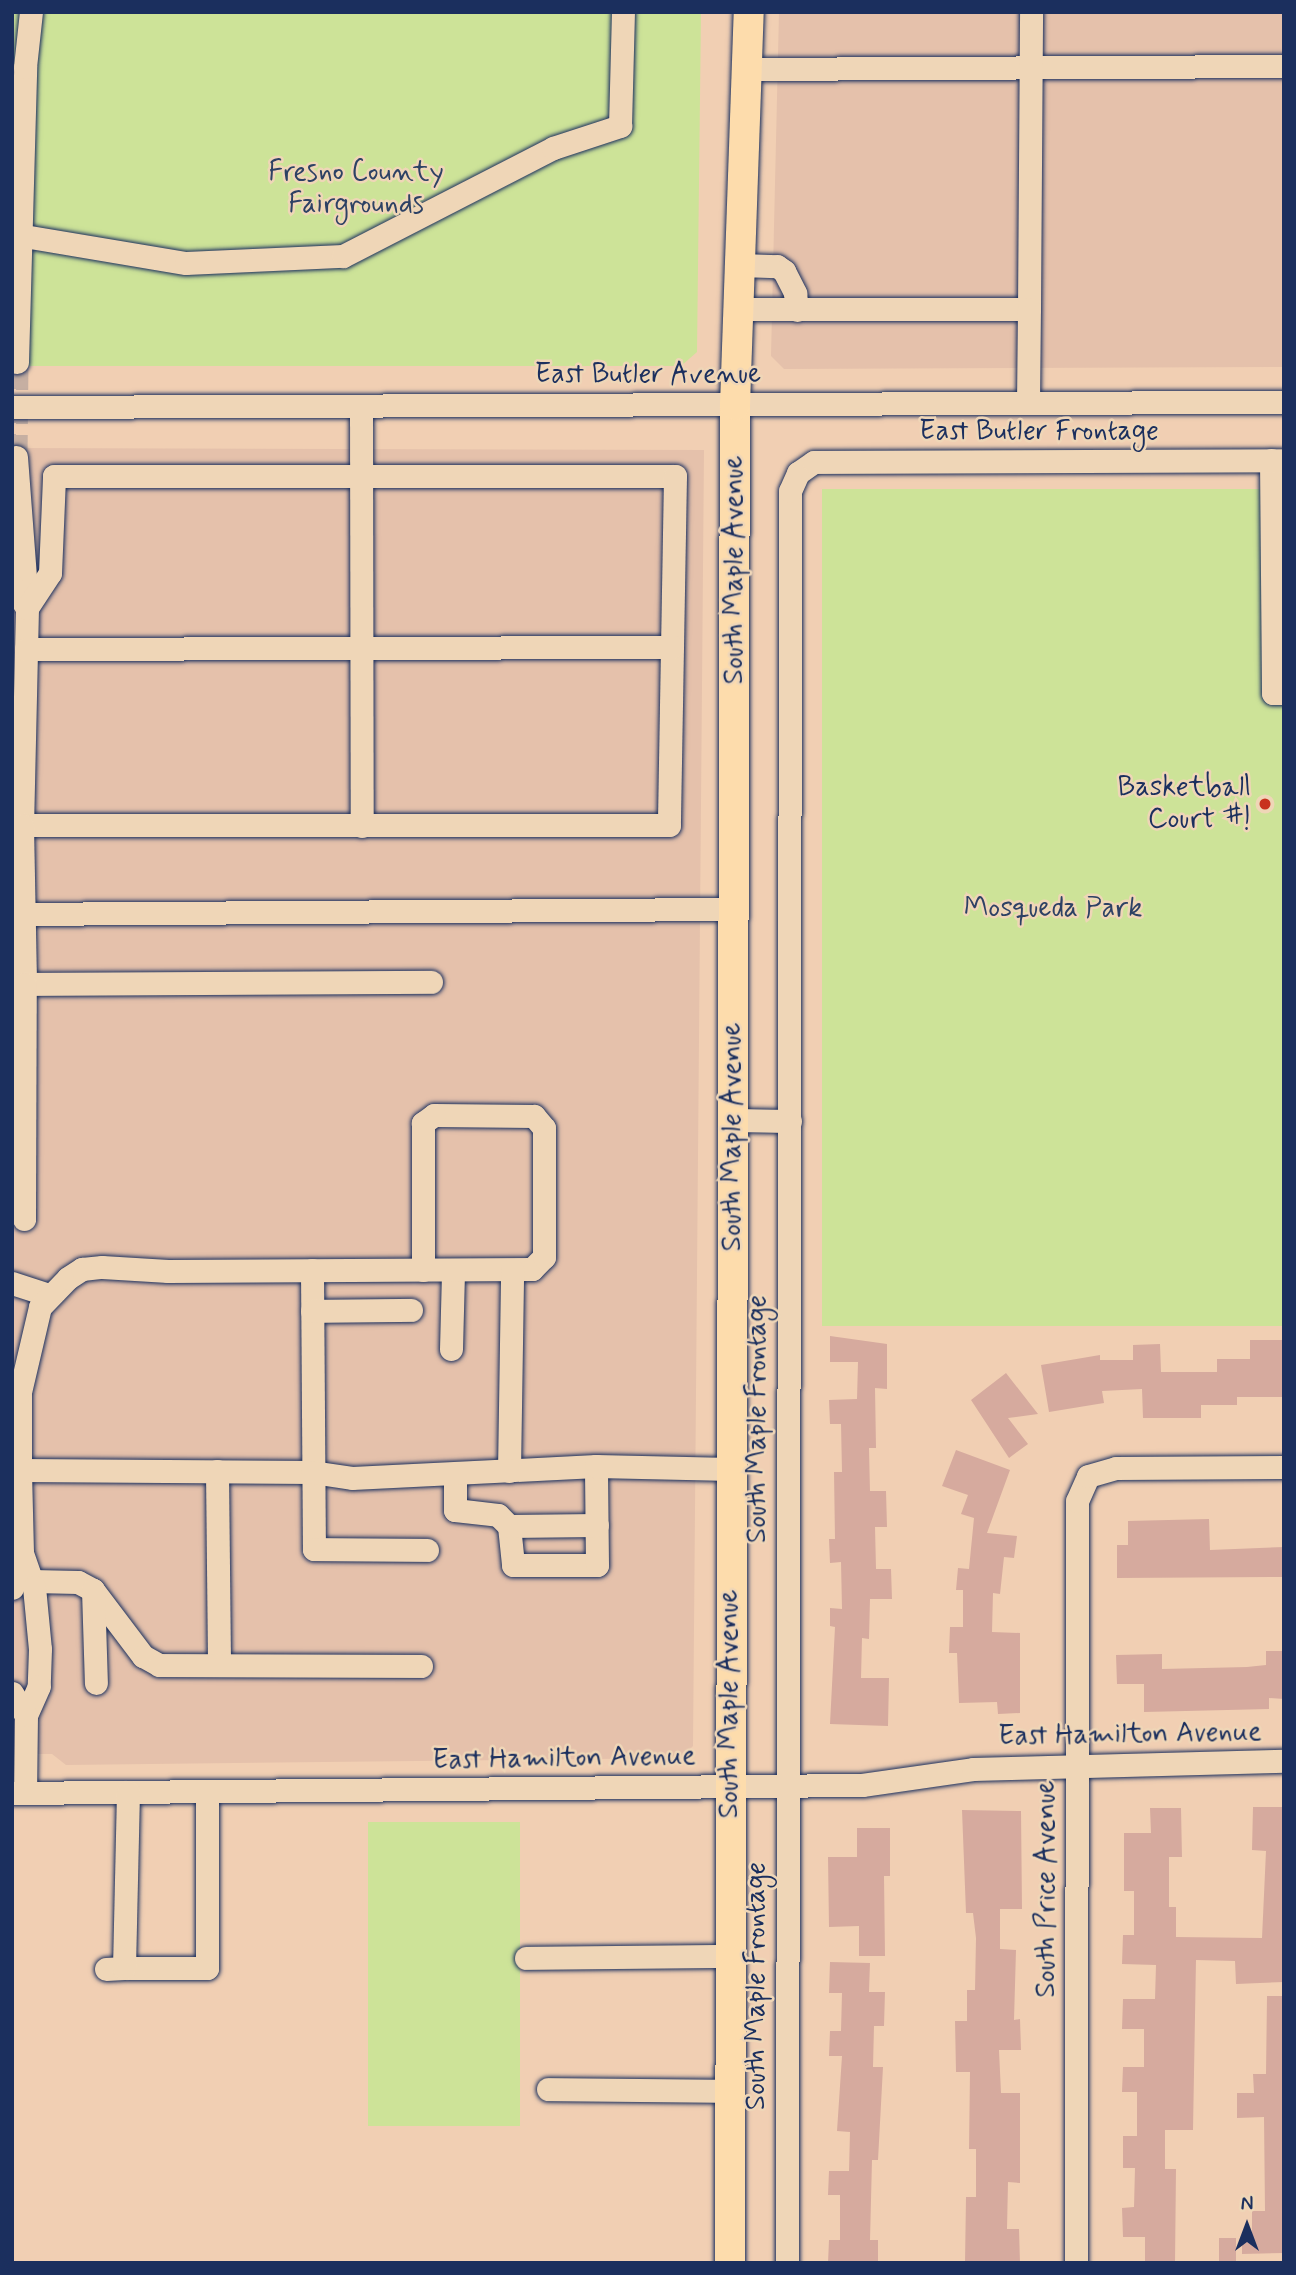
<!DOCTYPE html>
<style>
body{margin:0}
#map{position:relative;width:1296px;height:2275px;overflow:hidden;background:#f1cfb3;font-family:Mynerve,sans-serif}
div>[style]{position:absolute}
.built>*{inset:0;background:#e5c1ab}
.green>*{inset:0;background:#cde398;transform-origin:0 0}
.building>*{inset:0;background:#d6aa9e;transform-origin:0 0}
.minor-tunnel>*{height:23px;margin-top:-11.5px;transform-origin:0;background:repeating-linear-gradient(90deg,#c6afa2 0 23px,transparent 0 34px)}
.roads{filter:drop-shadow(0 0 2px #1b2f5e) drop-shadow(0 0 2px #1b2f5e)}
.minor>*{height:23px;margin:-11.5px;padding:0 11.5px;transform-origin:11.5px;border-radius:11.5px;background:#efd6b7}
.major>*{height:30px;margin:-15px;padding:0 15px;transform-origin:15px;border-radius:15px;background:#fddcac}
.dots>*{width:19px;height:19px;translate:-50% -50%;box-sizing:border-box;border:4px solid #efd6b7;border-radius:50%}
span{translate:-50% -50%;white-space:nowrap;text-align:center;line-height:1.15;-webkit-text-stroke:5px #efd6b7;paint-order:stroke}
.park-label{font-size:28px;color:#2d4164}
.street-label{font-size:28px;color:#1b2f5e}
.poi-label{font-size:28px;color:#1b2f5e}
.right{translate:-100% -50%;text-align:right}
.frame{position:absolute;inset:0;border:14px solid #1b2f5e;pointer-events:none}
.north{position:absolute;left:1212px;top:2191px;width:70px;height:70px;-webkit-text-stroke:5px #efd6b7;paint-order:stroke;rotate:0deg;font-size:19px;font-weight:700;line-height:28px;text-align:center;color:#1b2f5e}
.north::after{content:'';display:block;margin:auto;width:24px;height:32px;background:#1b2f5e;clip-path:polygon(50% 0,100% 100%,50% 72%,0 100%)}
</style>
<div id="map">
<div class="built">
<div style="clip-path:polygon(779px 12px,1284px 12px,1284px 367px,784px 369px,771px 356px)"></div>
<div style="clip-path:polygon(12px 448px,704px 450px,693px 1746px,681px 1758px,66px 1765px,52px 1754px,12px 1754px)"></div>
</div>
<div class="green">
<div style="clip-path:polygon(12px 12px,701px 12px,697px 352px,681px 366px,12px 366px)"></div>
<div style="left:1284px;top:489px;width:837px;height:462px;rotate:90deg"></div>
<div style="left:520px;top:1822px;width:304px;height:152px;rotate:90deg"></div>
</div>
<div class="building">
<div style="clip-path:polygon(830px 1336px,887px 1344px,887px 1389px,875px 1388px,876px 1448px,869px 1448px,870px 1491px,886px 1491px,887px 1527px,875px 1527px,876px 1569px,891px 1569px,892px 1599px,870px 1599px,869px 1639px,862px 1638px,861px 1678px,889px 1678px,888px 1726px,830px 1724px,835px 1627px,830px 1626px,830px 1608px,842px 1609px,841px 1562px,830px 1563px,829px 1539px,835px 1539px,834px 1472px,842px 1472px,841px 1424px,830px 1424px,829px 1400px,857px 1399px,858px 1362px,830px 1362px)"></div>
<div style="clip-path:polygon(1250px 1340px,1284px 1340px,1284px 1397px,1237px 1397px,1237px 1405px,1201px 1405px,1201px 1418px,1143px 1418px,1142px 1389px,1102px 1391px,1104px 1403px,1049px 1412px,1041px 1365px,1100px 1355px,1100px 1360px,1133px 1360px,1133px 1345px,1160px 1344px,1161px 1372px,1217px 1372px,1217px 1359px,1250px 1359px)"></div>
<div style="clip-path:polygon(1006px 1373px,1038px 1414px,1008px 1418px,1028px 1444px,1009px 1458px,971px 1400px)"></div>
<div style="clip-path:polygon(956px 1450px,1010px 1470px,987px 1533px,1017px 1536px,1014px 1558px,1004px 1557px,1000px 1594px,993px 1593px,992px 1632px,1020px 1633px,1020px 1713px,998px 1714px,997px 1702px,959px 1703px,957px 1653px,949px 1653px,950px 1627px,963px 1627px,963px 1590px,956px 1590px,958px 1568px,969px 1569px,974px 1518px,961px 1514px,968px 1495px,942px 1486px)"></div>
<div style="clip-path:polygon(1209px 1519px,1210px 1550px,1284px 1547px,1284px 1577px,1117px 1578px,1117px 1545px,1128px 1545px,1128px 1521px)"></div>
<div style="clip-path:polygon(1266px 1651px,1284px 1651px,1284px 1699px,1269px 1698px,1269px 1709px,1144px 1712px,1144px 1684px,1117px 1684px,1116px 1655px,1162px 1654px,1162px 1669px,1247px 1667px,1266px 1665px)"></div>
<div style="clip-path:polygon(1253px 1807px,1284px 1807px,1284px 1982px,1236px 1984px,1235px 1961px,1196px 1960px,1193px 2130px,1165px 2130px,1165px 2169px,1176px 2169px,1175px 2263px,1145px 2263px,1145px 2237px,1123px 2237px,1122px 2208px,1134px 2207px,1135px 2168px,1123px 2168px,1123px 2136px,1137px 2136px,1137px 2092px,1122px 2092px,1123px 2067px,1144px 2067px,1144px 2029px,1122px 2029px,1123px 1999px,1155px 1999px,1156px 1965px,1122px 1964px,1123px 1935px,1134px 1935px,1134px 1891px,1124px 1891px,1124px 1833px,1151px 1833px,1150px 1808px,1181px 1808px,1182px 1857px,1169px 1857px,1169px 1907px,1176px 1907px,1176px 1937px,1262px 1938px,1266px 1851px,1252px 1850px)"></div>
<div style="clip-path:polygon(962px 1810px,1021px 1811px,1022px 1909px,1000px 1909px,1000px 1949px,1016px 1950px,1014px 2020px,1020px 2019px,1021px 2050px,999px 2050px,1001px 2093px,1020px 2093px,1020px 2183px,1008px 2182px,1007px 2229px,1019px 2229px,1020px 2263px,965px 2263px,966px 2197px,976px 2197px,976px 2149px,969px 2149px,970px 2072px,956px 2072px,955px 2021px,967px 2021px,967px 1990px,975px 1990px,976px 1938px,973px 1913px,966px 1913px)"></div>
<div style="clip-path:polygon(857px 1828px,890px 1828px,890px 1876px,884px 1876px,885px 1956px,859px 1956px,859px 1926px,829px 1927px,828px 1857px,857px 1857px)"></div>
<div style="clip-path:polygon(830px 1962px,870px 1963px,869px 1992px,885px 1992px,884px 2026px,874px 2026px,873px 2067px,883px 2067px,878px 2160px,872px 2160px,870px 2240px,878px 2240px,878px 2263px,828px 2263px,829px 2240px,840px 2240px,840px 2195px,828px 2195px,829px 2171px,849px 2171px,850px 2132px,837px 2131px,842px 2056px,829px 2056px,830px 2031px,841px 2031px,842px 1993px,829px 1993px)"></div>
<div style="clip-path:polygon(1267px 1996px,1284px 1996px,1284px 2253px,1242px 2254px,1242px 2235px,1252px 2234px,1252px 2211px,1265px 2211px,1264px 2117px,1237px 2118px,1237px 2093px,1254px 2093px,1253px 2074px,1266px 2074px)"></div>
<div style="left:1219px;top:2238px;width:17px;height:25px"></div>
</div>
<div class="minor-tunnel">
<div style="left:16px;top:457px;width:95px;rotate:-89.4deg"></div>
</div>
<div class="roads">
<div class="minor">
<div style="left:748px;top:69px;width:536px;rotate:-0.32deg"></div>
<div style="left:12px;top:234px;width:176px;rotate:9.5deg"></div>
<div style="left:186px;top:263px;width:157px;rotate:-2.6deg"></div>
<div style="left:343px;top:256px;width:236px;rotate:-27.2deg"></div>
<div style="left:553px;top:148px;width:71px;rotate:-18.2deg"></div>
<div style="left:620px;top:126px;width:114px;rotate:-88.5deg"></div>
<div style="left:740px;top:265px;width:37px;rotate:2deg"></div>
<div style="left:777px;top:266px;width:9px;rotate:36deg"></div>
<div style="left:784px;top:271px;width:25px;rotate:63deg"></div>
<div style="left:795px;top:293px;width:17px;rotate:83deg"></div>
<div style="left:739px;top:309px;width:290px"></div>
<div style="left:1029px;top:309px;width:297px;rotate:-89.6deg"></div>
<div style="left:17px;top:362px;width:295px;rotate:-88.4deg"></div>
<div style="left:25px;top:67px;width:55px;rotate:-83.8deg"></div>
<div style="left:1028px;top:403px;width:94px;rotate:-89.4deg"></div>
<div style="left:361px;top:406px;width:420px;rotate:89.9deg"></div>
<div style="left:12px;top:407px;width:1272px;rotate:-0.23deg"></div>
<div style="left:16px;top:457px;width:148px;rotate:85.7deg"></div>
<div style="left:1271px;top:460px;width:233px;rotate:89.5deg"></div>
<div style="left:1273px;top:693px;width:11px"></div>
<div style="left:12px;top:585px;width:27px;rotate:57deg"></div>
<div style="left:27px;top:608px;width:217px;rotate:91.3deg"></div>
<div style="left:22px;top:825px;width:10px;rotate:180deg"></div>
<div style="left:27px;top:608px;width:42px;rotate:-56.7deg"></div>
<div style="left:50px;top:573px;width:97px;rotate:-87.6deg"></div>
<div style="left:54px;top:476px;width:621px"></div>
<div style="left:675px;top:476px;width:349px;rotate:91deg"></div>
<div style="left:669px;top:825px;width:647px;rotate:180deg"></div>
<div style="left:22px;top:825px;width:159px;rotate:88.9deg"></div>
<div style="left:25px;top:984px;width:406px;rotate:-0.3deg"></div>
<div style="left:26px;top:649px;width:646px;rotate:-0.18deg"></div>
<div style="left:12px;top:914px;width:721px;rotate:-0.4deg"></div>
<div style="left:733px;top:1120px;width:57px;rotate:1deg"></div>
<div style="left:24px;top:1219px;width:235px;rotate:-89.8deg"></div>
<div style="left:312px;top:1270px;width:279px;rotate:89.6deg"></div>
<div style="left:314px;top:1549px;width:113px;rotate:0.5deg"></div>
<div style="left:12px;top:1283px;width:39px;rotate:18deg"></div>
<div style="left:312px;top:1311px;width:99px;rotate:-0.6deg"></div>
<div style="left:451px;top:1349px;width:79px;rotate:-88.5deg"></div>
<div style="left:12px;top:1471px;width:8px;rotate:-7deg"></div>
<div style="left:20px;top:1470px;width:78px;rotate:-90deg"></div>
<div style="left:20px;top:1392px;width:87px;rotate:-76.8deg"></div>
<div style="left:40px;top:1307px;width:40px;rotate:-46deg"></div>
<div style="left:68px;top:1278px;width:17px;rotate:-33deg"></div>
<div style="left:82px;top:1269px;width:20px;rotate:-6deg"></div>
<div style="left:102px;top:1267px;width:66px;rotate:3.5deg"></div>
<div style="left:168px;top:1271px;width:364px;rotate:-0.3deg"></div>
<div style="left:532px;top:1269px;width:17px;rotate:-45deg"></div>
<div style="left:544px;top:1257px;width:129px;rotate:-90deg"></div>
<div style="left:544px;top:1128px;width:16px;rotate:-130deg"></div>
<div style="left:534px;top:1116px;width:100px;rotate:-179.4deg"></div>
<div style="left:434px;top:1115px;width:14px;rotate:144deg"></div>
<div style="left:423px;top:1123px;width:147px;rotate:90deg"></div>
<div style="left:217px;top:1471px;width:192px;rotate:89.4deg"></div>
<div style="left:509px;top:1471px;width:201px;rotate:-89.1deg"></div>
<div style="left:455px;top:1474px;width:36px;rotate:90deg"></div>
<div style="left:455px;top:1510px;width:43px;rotate:6.6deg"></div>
<div style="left:498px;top:1515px;width:16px;rotate:45deg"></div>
<div style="left:509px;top:1526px;width:39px;rotate:84deg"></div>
<div style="left:513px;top:1565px;width:84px"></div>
<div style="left:597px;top:1565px;width:99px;rotate:-90.6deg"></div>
<div style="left:509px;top:1526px;width:88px;rotate:-0.7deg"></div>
<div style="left:22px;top:1553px;width:83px;rotate:-91.4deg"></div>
<div style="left:20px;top:1470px;width:292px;rotate:0.4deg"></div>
<div style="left:312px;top:1472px;width:40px;rotate:8.5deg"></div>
<div style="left:352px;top:1478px;width:244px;rotate:-2.8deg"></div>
<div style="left:596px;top:1466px;width:135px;rotate:1.3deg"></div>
<div style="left:32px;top:1581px;width:46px;rotate:1.2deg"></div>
<div style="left:78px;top:1582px;width:17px;rotate:28deg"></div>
<div style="left:93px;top:1590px;width:83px;rotate:52.9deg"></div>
<div style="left:143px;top:1656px;width:18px;rotate:29deg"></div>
<div style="left:159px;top:1665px;width:262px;rotate:0.2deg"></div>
<div style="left:12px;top:1588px;width:36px;rotate:-74deg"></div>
<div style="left:22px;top:1553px;width:36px;rotate:71deg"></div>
<div style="left:34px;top:1587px;width:62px;rotate:84.5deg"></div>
<div style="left:40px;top:1649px;width:37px;rotate:92deg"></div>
<div style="left:39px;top:1686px;width:32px;rotate:114deg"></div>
<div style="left:26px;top:1715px;width:78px;rotate:90.7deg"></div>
<div style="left:93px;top:1590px;width:93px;rotate:88.2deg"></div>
<div style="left:12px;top:1693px;width:26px;rotate:58deg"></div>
<div style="left:12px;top:1793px;width:850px;rotate:-0.54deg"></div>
<div style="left:862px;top:1785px;width:112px;rotate:-8.2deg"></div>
<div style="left:973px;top:1769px;width:311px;rotate:-1.5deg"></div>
<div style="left:526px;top:1958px;width:204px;rotate:-0.6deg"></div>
<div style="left:124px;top:1968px;width:83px"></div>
<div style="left:207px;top:1968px;width:176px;rotate:-90deg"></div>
<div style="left:106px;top:1969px;width:18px;rotate:-3deg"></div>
<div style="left:124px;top:1968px;width:176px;rotate:-88.7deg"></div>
<div style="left:548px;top:2089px;width:182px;rotate:0.6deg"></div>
<div style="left:787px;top:2263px;width:1772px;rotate:-89.9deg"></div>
<div style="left:790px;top:491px;width:20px;rotate:-66deg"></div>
<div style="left:798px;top:473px;width:19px;rotate:-35deg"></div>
<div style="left:814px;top:462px;width:470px;rotate:-0.2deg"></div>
<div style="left:1076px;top:2263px;width:762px;rotate:-89.92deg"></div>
<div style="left:1077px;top:1501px;width:27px;rotate:-66deg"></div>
<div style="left:1088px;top:1476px;width:29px;rotate:-16deg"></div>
<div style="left:1116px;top:1468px;width:168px;rotate:-0.3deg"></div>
</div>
<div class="major">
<div style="left:730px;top:2263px;width:1858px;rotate:-89.85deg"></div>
<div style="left:735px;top:405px;width:393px;rotate:-88deg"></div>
</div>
</div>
<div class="dots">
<div style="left:1265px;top:804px;background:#c8321e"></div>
</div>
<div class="park-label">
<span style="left:356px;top:189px">Fresno County<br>Fairgrounds</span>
<span style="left:1053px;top:909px">Mosqueda Park</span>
</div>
<div class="street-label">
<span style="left:648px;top:375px">East Butler Avenue</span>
<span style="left:1039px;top:432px">East Butler Frontage</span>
<span style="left:735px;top:570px;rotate:-90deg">South Maple Avenue</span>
<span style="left:733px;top:1137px;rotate:-90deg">South Maple Avenue</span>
<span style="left:758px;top:1419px;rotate:-90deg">South Maple Frontage</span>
<span style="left:730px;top:1704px;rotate:-90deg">South Maple Avenue</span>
<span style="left:1130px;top:1735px;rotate:-1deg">East Hamilton Avenue</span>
<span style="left:564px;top:1759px;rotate:-1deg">East Hamilton Avenue</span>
<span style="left:1047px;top:1889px;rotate:-90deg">South Price Avenue</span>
<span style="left:757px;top:1986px;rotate:-90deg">South Maple Frontage</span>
</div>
<div class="poi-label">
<span class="right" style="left:1251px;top:804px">Basketball<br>Court #!</span>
</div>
<div class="frame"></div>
<div class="north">N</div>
</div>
